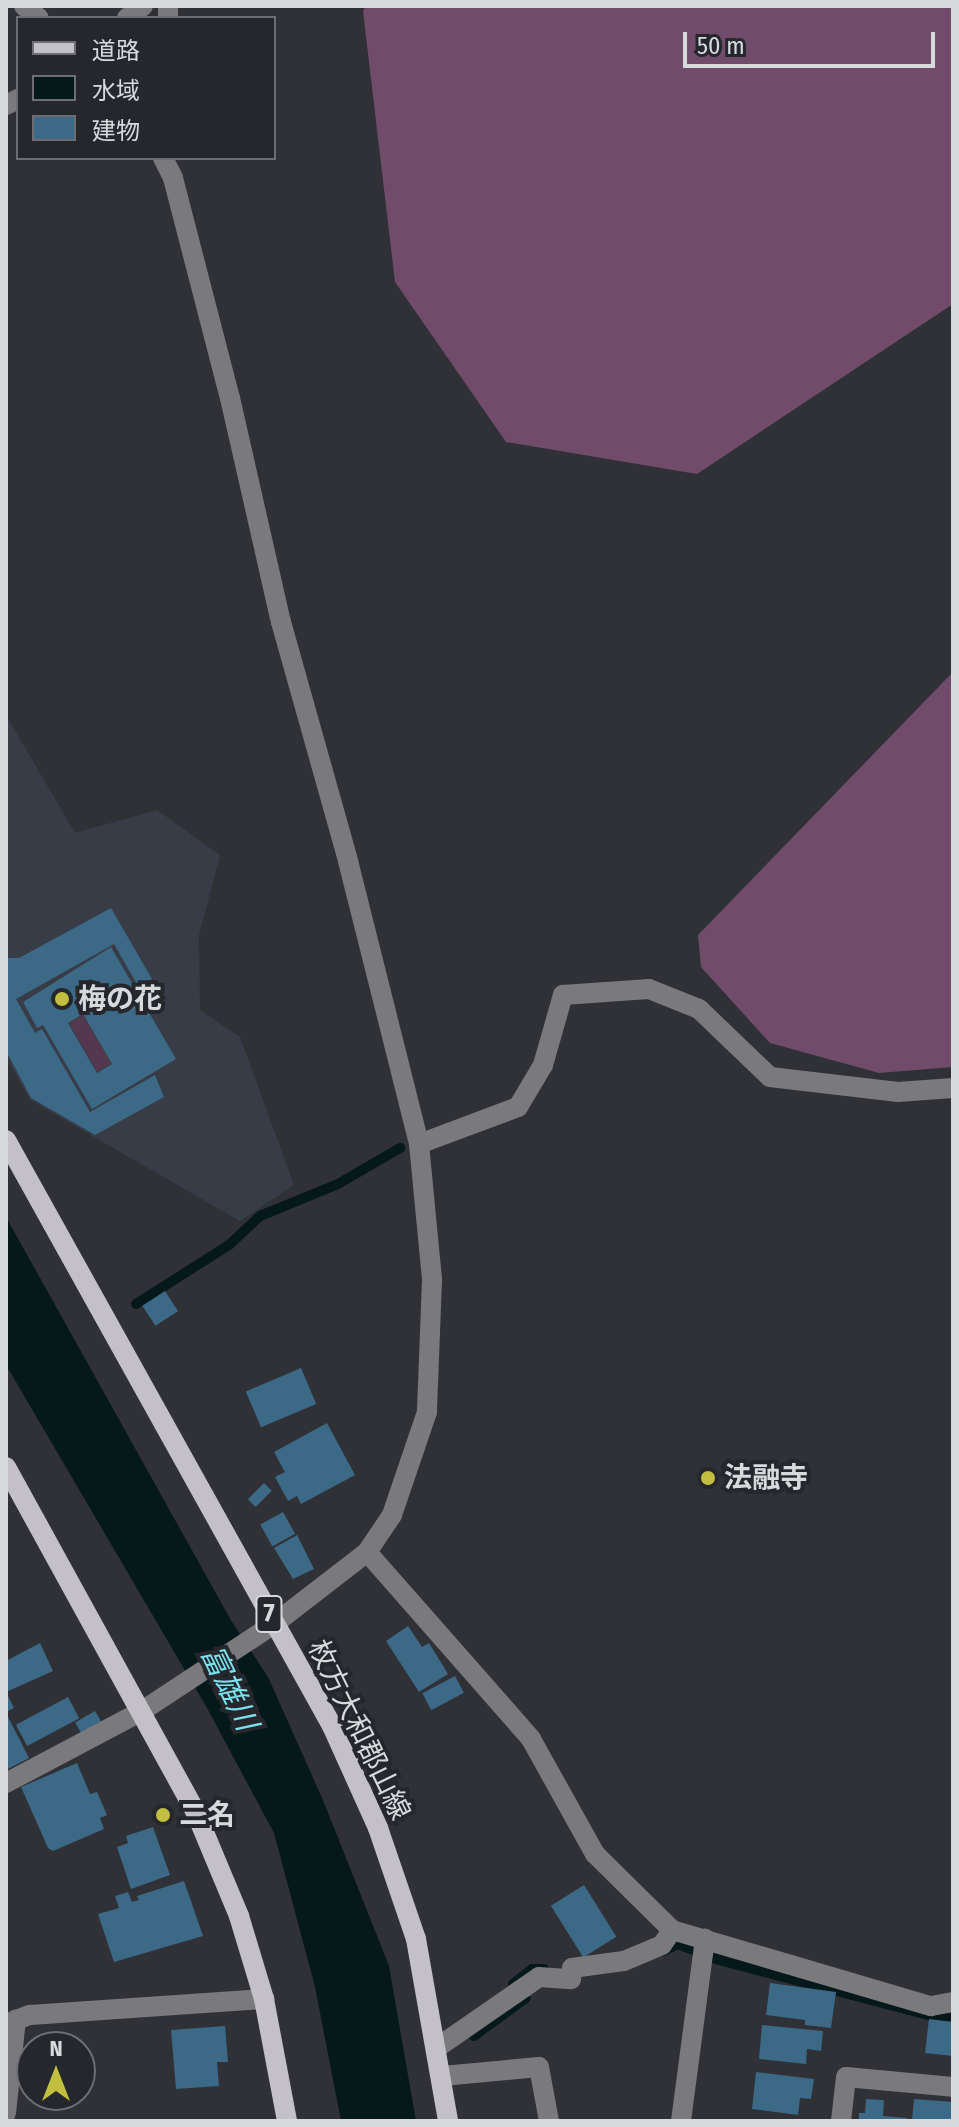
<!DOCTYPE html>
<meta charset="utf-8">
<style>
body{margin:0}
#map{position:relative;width:959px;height:2127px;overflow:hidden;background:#2f3137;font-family:"Fira Sans Condensed","Noto Sans JP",sans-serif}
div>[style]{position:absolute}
.built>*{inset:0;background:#373c47}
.green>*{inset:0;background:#55384f;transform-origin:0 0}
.forest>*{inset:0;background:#714c6a}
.water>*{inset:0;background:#05191b}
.stream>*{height:10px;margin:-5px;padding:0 5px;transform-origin:5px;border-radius:5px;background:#05191b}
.building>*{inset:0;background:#3c6985;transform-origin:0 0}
.minor>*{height:20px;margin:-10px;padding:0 10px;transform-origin:10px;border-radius:10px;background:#7a797c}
.major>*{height:20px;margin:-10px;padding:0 10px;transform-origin:10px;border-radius:10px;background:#c3c1c7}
.dots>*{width:22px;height:22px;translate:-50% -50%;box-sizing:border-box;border:4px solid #25272d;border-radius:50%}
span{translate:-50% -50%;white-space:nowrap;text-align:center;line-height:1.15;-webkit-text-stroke:8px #25272d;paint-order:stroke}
.shield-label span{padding:2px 6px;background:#25272d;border:2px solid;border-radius:6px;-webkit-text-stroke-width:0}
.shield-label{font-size:26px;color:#d7d9dd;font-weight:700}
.poi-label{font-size:28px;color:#d7d9dd;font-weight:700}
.left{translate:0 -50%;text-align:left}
.street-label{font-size:28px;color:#d7d9dd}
.water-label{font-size:30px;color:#7be2ed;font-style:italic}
.frame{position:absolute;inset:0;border:8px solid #d7d9dd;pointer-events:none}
.legend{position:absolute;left:16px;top:16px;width:260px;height:144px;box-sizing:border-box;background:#25272d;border:2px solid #6c6e73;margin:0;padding:10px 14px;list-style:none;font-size:24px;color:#d7d9dd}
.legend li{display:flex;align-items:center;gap:16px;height:40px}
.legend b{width:40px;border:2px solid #6c6e73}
.north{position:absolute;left:16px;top:2031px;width:80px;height:80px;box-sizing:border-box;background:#25272d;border:2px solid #6c6e73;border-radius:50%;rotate:0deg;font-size:22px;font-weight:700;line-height:32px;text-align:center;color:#d7d9dd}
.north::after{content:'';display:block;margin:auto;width:28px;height:36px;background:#c1be40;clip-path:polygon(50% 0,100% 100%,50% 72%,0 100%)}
.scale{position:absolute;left:683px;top:32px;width:252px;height:36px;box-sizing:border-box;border:4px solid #d7d9dd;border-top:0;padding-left:10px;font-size:24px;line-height:28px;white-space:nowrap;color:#d7d9dd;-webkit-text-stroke:6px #25272d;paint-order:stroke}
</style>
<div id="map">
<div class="built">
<div style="clip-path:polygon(6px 715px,75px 833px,157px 810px,220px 855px,199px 935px,200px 1010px,240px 1037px,294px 1185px,240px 1221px,30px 1100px,6px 1057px)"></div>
</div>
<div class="green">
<div style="left:83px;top:1015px;width:56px;height:16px;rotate:60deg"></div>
</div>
<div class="forest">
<div style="clip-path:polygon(366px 6px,953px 6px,953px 304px,697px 474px,506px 442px,395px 282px,363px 11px)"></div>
<div style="clip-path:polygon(953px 672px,953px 1067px,879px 1073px,770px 1043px,701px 967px,698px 935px)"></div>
</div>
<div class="water">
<div style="clip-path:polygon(6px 1217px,232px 1622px,268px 1677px,323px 1800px,389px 1966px,416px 2121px,341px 2121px,315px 1987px,274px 1833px,207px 1708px,6px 1365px)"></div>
</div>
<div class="stream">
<div style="left:136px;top:1304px;width:110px;rotate:-32.4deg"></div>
<div style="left:229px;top:1245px;width:42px;rotate:-43.1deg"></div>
<div style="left:260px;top:1216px;width:84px;rotate:-22.3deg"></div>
<div style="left:338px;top:1184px;width:72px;rotate:-30.1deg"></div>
<div style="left:663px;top:1951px;width:17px;rotate:-25deg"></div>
<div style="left:678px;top:1944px;width:44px;rotate:21.3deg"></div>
<div style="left:719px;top:1960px;width:220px;rotate:14.7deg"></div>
<div style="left:932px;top:2016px;width:21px"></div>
<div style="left:513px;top:1984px;width:24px;rotate:-38deg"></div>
<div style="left:532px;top:1969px;width:12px"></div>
<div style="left:474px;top:2036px;width:64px;rotate:-36.2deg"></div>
</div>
<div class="building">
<div style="clip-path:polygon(111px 908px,152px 979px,138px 986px,114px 944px,16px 999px,35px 1033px,42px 1029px,90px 1112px,155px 1075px,164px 1097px,95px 1135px,31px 1098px,6px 1051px,6px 958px,19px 958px)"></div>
<div style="clip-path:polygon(evenodd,111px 947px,176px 1059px,92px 1109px,43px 1025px,37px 1028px,23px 1002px,111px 947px,83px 1014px,112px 1064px,97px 1073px,68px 1023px,83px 1014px)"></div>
<div style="left:165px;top:1291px;width:24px;height:27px;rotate:57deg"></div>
<div style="left:301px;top:1368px;width:39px;height:60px;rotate:67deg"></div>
<div style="clip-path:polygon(327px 1423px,355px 1475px,301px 1504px,297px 1496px,288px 1501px,275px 1477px,285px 1472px,274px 1452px)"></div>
<div style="left:264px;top:1483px;width:11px;height:23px;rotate:45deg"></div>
<div style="left:283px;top:1512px;width:25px;height:26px;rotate:61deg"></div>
<div style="clip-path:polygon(297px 1535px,314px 1569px,293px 1579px,274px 1548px)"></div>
<div style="clip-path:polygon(408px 1626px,422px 1647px,429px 1643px,448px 1674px,419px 1692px,386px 1641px)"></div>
<div style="clip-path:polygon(40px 1643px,53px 1671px,6px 1692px,14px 1708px,6px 1712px,6px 1661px)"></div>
<div style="left:455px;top:1676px;width:19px;height:37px;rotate:62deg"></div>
<div style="left:68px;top:1697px;width:24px;height:59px;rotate:62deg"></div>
<div style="left:95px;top:1711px;width:14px;height:23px;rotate:60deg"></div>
<div style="clip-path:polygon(6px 1713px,29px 1758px,8px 1769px,6px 1766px)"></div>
<div style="clip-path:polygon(77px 1763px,90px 1794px,97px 1792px,107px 1815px,100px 1818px,104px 1829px,53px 1851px,48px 1848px,21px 1787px)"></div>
<div style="clip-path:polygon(153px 1827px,170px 1875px,131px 1889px,117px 1847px,128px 1843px,126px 1836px)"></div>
<div style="clip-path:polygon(184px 1881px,203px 1936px,114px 1962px,98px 1914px,119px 1908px,115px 1896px,128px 1892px,132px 1902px,139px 1900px,137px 1896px)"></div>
<div style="left:584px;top:1885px;width:61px;height:39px;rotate:58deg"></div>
<div style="clip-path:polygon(770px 1983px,836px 1992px,831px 2028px,805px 2025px,805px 2020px,766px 2015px)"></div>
<div style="clip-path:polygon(929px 2019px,953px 2022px,953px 2056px,925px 2053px)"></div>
<div style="clip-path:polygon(762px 2025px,823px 2031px,821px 2051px,807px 2049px,806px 2064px,759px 2059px)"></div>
<div style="clip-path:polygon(225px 2026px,228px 2062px,217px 2062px,219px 2086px,176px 2089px,171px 2030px)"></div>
<div style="clip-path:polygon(756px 2072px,814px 2079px,811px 2099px,800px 2098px,798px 2115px,752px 2109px)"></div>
<div style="clip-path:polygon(866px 2099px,884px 2100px,883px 2116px,907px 2118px,907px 2121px,859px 2121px,859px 2113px,865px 2113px)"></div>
<div style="clip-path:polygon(914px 2099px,953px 2102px,953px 2121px,912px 2121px)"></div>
</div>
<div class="minor">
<div style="left:24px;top:6px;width:19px;rotate:39deg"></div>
<div style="left:168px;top:6px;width:12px;rotate:90deg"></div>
<div style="left:127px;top:18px;width:20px;rotate:-37deg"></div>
<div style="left:6px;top:105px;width:13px;rotate:-27deg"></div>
<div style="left:163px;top:158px;width:22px;rotate:63deg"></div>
<div style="left:173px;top:178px;width:227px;rotate:75.5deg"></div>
<div style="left:230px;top:398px;width:230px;rotate:77.2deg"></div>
<div style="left:281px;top:622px;width:248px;rotate:74.3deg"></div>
<div style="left:348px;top:861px;width:292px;rotate:75.9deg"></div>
<div style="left:419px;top:1144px;width:137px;rotate:84.5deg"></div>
<div style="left:432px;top:1280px;width:132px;rotate:92.2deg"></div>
<div style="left:427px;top:1412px;width:109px;rotate:108.8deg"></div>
<div style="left:392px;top:1515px;width:45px;rotate:124deg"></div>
<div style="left:419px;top:1144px;width:106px;rotate:-20.5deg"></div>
<div style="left:518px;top:1107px;width:49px;rotate:-59.2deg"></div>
<div style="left:543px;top:1065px;width:73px;rotate:-74.1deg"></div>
<div style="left:563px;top:995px;width:86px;rotate:-4deg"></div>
<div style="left:649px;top:989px;width:54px;rotate:21.8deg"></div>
<div style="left:699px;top:1009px;width:98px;rotate:43.8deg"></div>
<div style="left:770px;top:1077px;width:129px;rotate:6.7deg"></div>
<div style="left:898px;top:1092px;width:55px;rotate:-4.2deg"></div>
<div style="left:6px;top:1783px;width:154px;rotate:-27.9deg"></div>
<div style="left:142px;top:1711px;width:158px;rotate:-33.4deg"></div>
<div style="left:274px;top:1624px;width:118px;rotate:-37.7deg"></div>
<div style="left:367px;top:1552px;width:249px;rotate:48.7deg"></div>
<div style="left:531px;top:1739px;width:132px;rotate:60.9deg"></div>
<div style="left:595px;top:1854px;width:108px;rotate:44.6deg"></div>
<div style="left:672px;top:1930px;width:270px;rotate:16.4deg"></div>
<div style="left:931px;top:2006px;width:22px;rotate:-10deg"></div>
<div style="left:6px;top:2024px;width:26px;rotate:-21deg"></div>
<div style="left:30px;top:2015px;width:235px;rotate:-3.9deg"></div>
<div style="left:438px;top:2047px;width:123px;rotate:-34.7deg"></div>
<div style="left:539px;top:1977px;width:32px;rotate:4deg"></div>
<div style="left:571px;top:1979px;width:11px;rotate:-85deg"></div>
<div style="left:572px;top:1968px;width:52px;rotate:-7.7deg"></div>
<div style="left:624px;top:1961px;width:41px;rotate:-22.8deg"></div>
<div style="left:662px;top:1945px;width:18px;rotate:-56deg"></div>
<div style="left:442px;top:2076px;width:97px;rotate:-5.3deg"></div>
<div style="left:539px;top:2067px;width:55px;rotate:79.5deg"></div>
<div style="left:6px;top:2113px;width:94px;rotate:-83.9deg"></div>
<div style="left:681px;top:2121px;width:184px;rotate:-82.5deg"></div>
<div style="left:841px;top:2121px;width:44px;rotate:-83.5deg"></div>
<div style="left:846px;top:2077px;width:107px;rotate:5.3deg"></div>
</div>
<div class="major">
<div style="left:6px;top:1140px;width:671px;rotate:60.91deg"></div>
<div style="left:332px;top:1726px;width:112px;rotate:65.7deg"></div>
<div style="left:378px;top:1828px;width:117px;rotate:71.1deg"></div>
<div style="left:416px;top:1939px;width:185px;rotate:80deg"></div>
<div style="left:6px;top:1467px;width:395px;rotate:61.2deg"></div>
<div style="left:196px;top:1813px;width:112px;rotate:67.3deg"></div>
<div style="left:239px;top:1916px;width:87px;rotate:73.2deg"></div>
<div style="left:264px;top:1999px;width:124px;rotate:79.3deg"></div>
</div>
<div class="dots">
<div style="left:62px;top:999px;background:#c1be40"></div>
<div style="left:708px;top:1478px;background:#c1be40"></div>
<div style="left:163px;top:1815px;background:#c1be40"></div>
</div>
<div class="shield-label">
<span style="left:269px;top:1614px">7</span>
</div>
<div class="poi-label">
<span class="left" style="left:78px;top:999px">梅の花</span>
<span class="left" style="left:724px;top:1478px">法融寺</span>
<span class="left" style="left:179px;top:1815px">二名</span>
</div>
<div class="street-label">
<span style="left:359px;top:1730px;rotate:64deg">枚方大和郡山線</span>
</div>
<div class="water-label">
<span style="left:229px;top:1688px;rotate:64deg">富雄川</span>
</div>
<div class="frame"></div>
<ul class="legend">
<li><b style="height:10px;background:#c3c1c7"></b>道路</li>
<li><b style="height:22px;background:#05191b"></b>水域</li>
<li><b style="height:22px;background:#3c6985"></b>建物</li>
</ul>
<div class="north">N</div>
<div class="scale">50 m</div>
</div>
